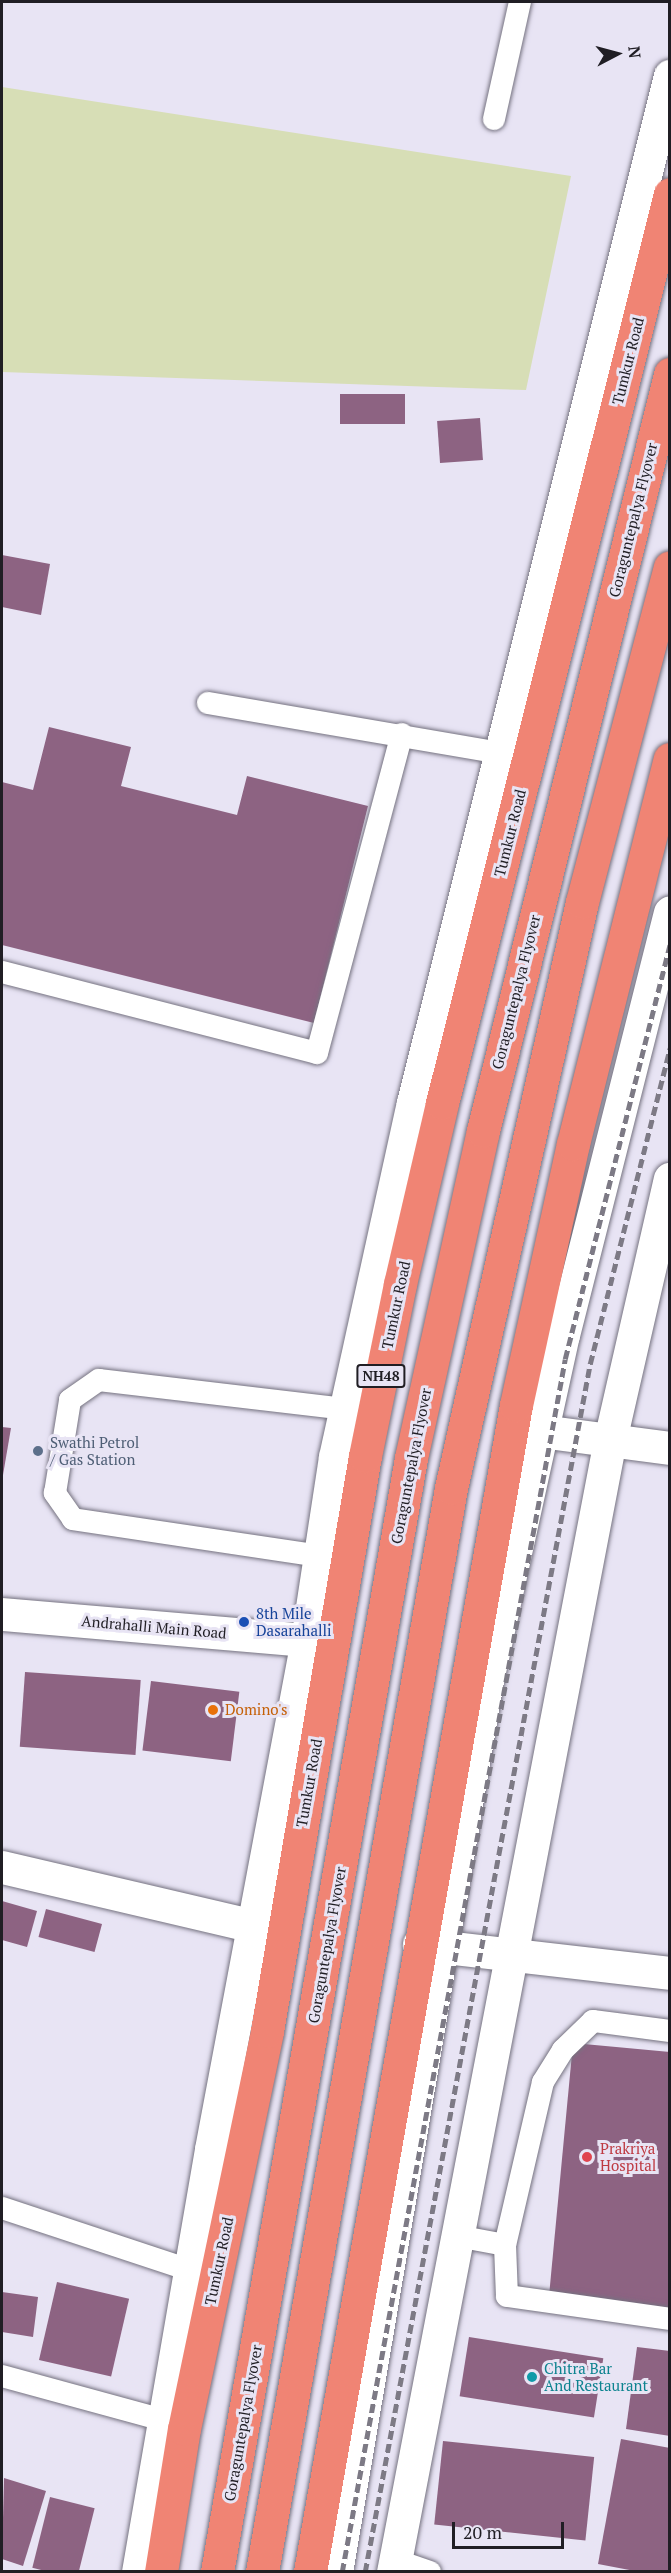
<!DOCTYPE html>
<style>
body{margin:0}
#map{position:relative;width:671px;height:2573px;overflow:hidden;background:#e8e4f4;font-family:"PT Serif",serif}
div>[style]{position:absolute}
.green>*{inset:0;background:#d7deb6}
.building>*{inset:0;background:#8d6382;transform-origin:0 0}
.roads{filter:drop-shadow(0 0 2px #757280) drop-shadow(0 0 2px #757280)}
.lane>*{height:22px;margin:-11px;padding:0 11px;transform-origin:11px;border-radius:11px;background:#fff}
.street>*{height:33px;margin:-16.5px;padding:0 16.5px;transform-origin:16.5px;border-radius:16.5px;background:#fff}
.secondary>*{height:33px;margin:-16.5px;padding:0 16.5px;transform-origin:16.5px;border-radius:16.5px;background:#fff}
.highway>*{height:33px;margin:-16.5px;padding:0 16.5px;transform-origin:16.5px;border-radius:16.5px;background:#f08474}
.rail>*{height:4.5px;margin-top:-2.25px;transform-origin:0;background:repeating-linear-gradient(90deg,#7d7a85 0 9px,transparent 0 13.5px)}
.dots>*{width:16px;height:16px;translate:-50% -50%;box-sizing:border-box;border:3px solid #e8e4f4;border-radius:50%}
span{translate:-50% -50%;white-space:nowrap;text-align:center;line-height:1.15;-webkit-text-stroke:6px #e8e4f4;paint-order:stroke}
.shield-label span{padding:2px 4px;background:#e8e4f4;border:2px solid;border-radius:4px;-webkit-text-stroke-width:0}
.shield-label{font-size:14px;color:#201e24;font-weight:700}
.street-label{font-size:15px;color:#201e24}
.service-label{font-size:15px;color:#4e5e75}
.left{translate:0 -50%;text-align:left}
.transit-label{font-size:15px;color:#164399}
.food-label{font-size:15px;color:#c56008}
.health-label{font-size:15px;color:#be3a42}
.culture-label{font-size:15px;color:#0d838f}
.frame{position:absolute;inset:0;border:3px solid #201e24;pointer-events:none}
.north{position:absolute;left:587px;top:24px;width:60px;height:60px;-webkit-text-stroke:4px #e8e4f4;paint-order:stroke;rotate:84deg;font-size:16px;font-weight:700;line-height:24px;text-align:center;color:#201e24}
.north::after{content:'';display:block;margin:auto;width:21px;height:27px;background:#201e24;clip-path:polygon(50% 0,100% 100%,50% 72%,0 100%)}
.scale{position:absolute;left:452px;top:2522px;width:112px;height:27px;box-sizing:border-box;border:3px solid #201e24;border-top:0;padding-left:8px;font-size:18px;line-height:21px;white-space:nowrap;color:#201e24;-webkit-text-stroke:4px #e8e4f4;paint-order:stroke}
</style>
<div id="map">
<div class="green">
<div style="clip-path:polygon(2px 87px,571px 176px,526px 390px,2px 372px)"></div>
</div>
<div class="building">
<div style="left:405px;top:394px;width:30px;height:65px;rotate:90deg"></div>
<div style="left:480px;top:418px;width:42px;height:43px;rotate:86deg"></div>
<div style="clip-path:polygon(2px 555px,50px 564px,41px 615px,2px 607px)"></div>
<div style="clip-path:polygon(49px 727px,131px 747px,121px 786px,237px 815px,247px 776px,368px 806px,314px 1023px,2px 945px,2px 782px,33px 790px)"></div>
<div style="clip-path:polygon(2px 1427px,11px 1428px,3px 1475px,2px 1475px)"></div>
<div style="left:25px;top:1672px;width:116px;height:75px;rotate:4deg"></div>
<div style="left:151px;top:1681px;width:89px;height:70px;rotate:7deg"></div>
<div style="clip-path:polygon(2px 1901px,37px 1911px,27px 1947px,2px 1940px)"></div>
<div style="left:46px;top:1909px;width:58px;height:29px;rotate:15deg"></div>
<div style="clip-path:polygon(573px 2043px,670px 2052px,670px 2308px,549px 2296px)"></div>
<div style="left:57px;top:2282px;width:74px;height:80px;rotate:13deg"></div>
<div style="clip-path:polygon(2px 2292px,38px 2297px,33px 2337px,2px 2332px)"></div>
<div style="left:469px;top:2337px;width:136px;height:60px;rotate:9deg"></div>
<div style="clip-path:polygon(637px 2347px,670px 2351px,670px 2436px,626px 2429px)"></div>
<div style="clip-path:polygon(621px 2439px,670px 2448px,670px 2572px,640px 2572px,598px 2564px)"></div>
<div style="left:443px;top:2441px;width:152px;height:84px;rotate:6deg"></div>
<div style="clip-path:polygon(4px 2478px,46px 2491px,23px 2566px,2px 2559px)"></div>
<div style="left:50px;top:2497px;width:46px;height:73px;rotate:14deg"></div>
</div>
<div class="roads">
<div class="lane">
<div style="left:494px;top:119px;width:120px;rotate:-77.5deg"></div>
<div style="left:208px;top:703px;width:296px;rotate:9.7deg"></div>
<div style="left:2px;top:972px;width:325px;rotate:14.4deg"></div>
<div style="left:317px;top:1053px;width:330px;rotate:-75.1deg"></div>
<div style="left:320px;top:1556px;width:250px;rotate:-171.5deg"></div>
<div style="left:73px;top:1519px;width:32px;rotate:-125deg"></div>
<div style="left:55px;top:1493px;width:94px;rotate:-80.8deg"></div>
<div style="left:70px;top:1400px;width:35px;rotate:-35deg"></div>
<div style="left:99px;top:1380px;width:249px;rotate:6.7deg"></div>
<div style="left:670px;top:2031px;width:78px;rotate:-172.6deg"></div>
<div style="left:593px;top:2021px;width:42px;rotate:136deg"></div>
<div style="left:563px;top:2050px;width:38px;rotate:122deg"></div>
<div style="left:543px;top:2082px;width:167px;rotate:103.1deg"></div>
<div style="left:505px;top:2245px;width:51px;rotate:87.8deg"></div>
<div style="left:507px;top:2296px;width:165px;rotate:8deg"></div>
<div style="left:2px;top:2208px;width:198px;rotate:18.3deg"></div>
<div style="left:457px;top:2236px;width:49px;rotate:10.6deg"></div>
<div style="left:2px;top:2376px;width:167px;rotate:15.3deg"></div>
<div style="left:395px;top:2560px;width:37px;rotate:19deg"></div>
</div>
<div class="street">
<div style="left:2px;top:1867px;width:258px;rotate:13.2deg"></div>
<div style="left:419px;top:1944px;width:253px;rotate:6.6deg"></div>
</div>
<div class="secondary">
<div style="left:541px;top:1431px;width:130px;rotate:7.5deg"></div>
<div style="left:2px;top:1614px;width:306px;rotate:4.9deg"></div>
<div style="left:138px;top:2572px;width:429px;rotate:-80.2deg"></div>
<div style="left:211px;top:2149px;width:518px;rotate:-79.32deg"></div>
<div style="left:307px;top:1640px;width:185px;rotate:-81.3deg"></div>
<div style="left:335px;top:1457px;width:362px;rotate:-77.6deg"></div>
<div style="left:413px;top:1103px;width:1059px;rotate:-75.95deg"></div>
<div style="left:336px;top:2572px;width:905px;rotate:-80.39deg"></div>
<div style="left:487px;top:1680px;width:353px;rotate:-77.6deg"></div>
<div style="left:563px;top:1335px;width:436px;rotate:-75.8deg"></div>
<div style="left:393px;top:2572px;width:1153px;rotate:-79.15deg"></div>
<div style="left:610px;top:1440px;width:268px;rotate:-77.1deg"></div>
</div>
<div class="highway">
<div style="left:161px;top:2572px;width:145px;rotate:-80.9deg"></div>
<div style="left:184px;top:2429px;width:407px;rotate:-78.2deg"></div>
<div style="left:267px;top:2031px;width:583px;rotate:-80.33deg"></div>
<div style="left:365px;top:1456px;width:176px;rotate:-78.5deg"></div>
<div style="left:400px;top:1284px;width:186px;rotate:-76.9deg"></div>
<div style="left:442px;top:1103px;width:937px;rotate:-75.92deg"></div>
<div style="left:217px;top:2572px;width:1131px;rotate:-80.12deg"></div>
<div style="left:411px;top:1458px;width:335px;rotate:-77.6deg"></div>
<div style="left:483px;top:1131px;width:780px;rotate:-76.12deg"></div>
<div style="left:262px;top:2572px;width:1100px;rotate:-80.11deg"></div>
<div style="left:451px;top:1488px;width:600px;rotate:-77.4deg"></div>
<div style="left:582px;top:902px;width:346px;rotate:-75.3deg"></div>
<div style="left:310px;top:2572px;width:1185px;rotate:-79.99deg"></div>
<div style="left:516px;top:1405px;width:267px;rotate:-77.7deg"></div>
<div style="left:573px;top:1144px;width:397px;rotate:-75.9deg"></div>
</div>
</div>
<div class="rail">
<div style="left:342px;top:2572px;width:1233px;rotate:-79.58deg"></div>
<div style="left:565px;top:1359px;width:427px;rotate:-75.8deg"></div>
<div style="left:365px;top:2572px;width:1229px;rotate:-79.45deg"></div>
<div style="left:590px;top:1364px;width:326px;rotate:-75.8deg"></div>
</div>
<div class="dots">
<div style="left:38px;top:1451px;background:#5c6f8a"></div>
<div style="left:244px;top:1622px;background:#1a4fb4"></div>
<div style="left:213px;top:1710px;background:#e8710a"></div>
<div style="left:587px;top:2157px;background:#e0444e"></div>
<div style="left:532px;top:2377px;background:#0f9aa8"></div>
</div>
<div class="shield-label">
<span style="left:381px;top:1376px">NH48</span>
</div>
<div class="street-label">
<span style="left:628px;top:361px;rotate:-76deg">Tumkur Road</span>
<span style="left:633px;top:520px;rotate:-76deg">Goraguntepalya Flyover</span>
<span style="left:510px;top:833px;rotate:-76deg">Tumkur Road</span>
<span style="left:516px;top:992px;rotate:-76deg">Goraguntepalya Flyover</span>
<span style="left:396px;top:1305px;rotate:-78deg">Tumkur Road</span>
<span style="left:411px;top:1466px;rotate:-79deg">Goraguntepalya Flyover</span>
<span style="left:154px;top:1627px;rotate:5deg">Andrahalli Main Road</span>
<span style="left:309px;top:1783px;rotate:-80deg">Tumkur Road</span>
<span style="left:327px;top:1945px;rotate:-80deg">Goraguntepalya Flyover</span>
<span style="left:219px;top:2261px;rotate:-78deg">Tumkur Road</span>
<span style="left:243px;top:2423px;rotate:-80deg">Goraguntepalya Flyover</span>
</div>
<div class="service-label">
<span class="left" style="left:50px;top:1451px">Swathi Petrol<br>/ Gas Station</span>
</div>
<div class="transit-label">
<span class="left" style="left:256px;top:1622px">8th Mile<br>Dasarahalli</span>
</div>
<div class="food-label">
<span class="left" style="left:225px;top:1710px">Domino's</span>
</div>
<div class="health-label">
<span class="left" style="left:600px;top:2157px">Prakriya<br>Hospital</span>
</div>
<div class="culture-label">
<span class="left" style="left:544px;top:2377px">Chitra Bar<br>And Restaurant</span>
</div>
<div class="frame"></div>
<div class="north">N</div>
<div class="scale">20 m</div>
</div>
